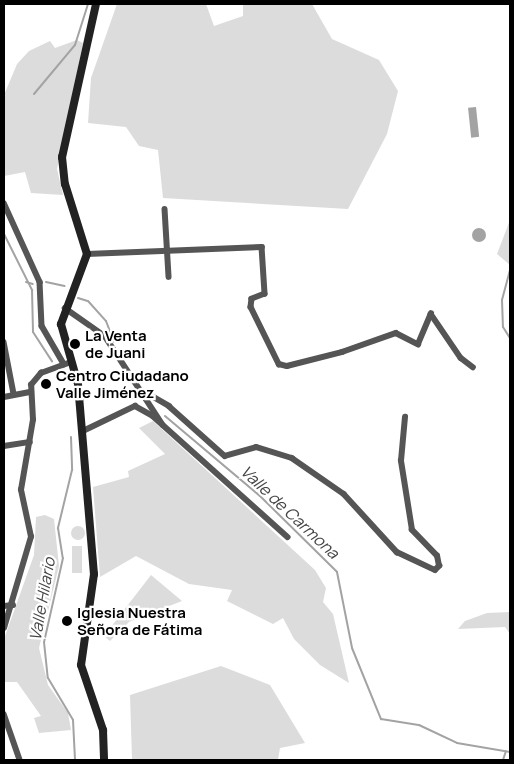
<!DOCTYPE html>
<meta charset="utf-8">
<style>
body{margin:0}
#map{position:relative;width:514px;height:764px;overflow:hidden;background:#fff;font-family:Manrope,sans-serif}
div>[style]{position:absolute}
.green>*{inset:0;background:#dcdcdc;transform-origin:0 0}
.round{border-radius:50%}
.water>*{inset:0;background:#a3a3a3;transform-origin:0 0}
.stream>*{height:2px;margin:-1px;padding:0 1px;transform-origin:1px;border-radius:1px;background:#a3a3a3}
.minor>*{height:5.5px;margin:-2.75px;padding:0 2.75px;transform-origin:2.75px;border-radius:2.75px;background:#555}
.secondary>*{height:8px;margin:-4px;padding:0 4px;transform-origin:4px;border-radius:4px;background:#222}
.dots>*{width:14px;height:14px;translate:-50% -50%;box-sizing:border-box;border:2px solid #fff;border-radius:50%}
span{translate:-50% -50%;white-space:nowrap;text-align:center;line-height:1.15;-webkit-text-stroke:4.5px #fff;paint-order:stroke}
.poi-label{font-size:15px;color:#000;font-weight:700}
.left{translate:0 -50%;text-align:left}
.water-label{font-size:16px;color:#444;font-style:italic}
.frame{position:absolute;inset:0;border:5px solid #000;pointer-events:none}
</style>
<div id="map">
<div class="green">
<div style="clip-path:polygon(117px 4px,206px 4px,214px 26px,243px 16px,243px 4px,312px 4px,332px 39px,379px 60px,398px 91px,387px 134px,348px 209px,163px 198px,158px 150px,139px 146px,126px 127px,88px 123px,91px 78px)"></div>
<div style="clip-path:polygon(77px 40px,83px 43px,57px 169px,63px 195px,31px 193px,25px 172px,4px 176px,4px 95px,17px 64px,29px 51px,50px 41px,55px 48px)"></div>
<div style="clip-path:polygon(510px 220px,510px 265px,497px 254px)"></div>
<div style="clip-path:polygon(153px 421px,315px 570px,326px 588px,323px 602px,333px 614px,349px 683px,320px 665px,294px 639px,283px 618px,273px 624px,227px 601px,232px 590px,189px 584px,136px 556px,100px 577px,93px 487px,129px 477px,128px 471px,165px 454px,139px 428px)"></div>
<div style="clip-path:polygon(45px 515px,54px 519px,59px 566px,39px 648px,48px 685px,68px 713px,71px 730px,39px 733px,34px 718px,41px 716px,17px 682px,4px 682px,4px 639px,34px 555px,36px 517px)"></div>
<div class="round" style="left:71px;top:526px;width:14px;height:14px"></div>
<div style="left:72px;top:546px;width:10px;height:27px"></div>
<div style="clip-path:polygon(151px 575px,182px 601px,129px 622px,110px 641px,104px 636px)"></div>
<div style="clip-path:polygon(510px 612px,510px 634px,505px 627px,458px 629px,465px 621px,487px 613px)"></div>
<div style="clip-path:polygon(221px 666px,270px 685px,305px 743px,280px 748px,278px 760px,132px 760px,130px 695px)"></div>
</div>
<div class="water">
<div style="left:476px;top:107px;width:30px;height:8px;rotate:84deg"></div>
<div class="round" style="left:472px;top:228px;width:14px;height:14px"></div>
</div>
<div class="stream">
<div style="left:34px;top:94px;width:64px;rotate:-50.1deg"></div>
<div style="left:75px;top:45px;width:43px;rotate:-72.4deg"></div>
<div style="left:4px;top:234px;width:63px;rotate:63.4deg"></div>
<div style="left:32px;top:290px;width:42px;rotate:88.6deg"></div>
<div style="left:33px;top:332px;width:35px;rotate:57deg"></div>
<div style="left:510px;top:270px;width:31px;rotate:105deg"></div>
<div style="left:502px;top:300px;width:27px;rotate:88deg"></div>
<div style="left:503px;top:327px;width:13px;rotate:58deg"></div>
<div style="left:26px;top:282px;width:7px;rotate:16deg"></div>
<div style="left:46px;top:282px;width:19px;rotate:12deg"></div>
<div style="left:78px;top:298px;width:10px;rotate:17deg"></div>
<div style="left:88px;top:301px;width:27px;rotate:48deg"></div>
<div style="left:106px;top:321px;width:22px;rotate:69deg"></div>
<div style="left:165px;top:416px;width:124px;rotate:40.1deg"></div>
<div style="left:260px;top:496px;width:108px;rotate:44.6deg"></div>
<div style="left:337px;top:572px;width:77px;rotate:78.8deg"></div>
<div style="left:352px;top:648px;width:77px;rotate:67.8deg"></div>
<div style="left:381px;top:719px;width:38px;rotate:9deg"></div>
<div style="left:419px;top:725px;width:42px;rotate:25.3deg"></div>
<div style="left:457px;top:743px;width:54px;rotate:9.6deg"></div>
<div style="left:71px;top:437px;width:33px;rotate:88deg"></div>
<div style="left:72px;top:470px;width:60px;rotate:103.6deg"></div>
<div style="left:58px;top:528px;width:30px;rotate:81deg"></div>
<div style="left:63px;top:558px;width:86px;rotate:102.7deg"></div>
<div style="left:44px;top:642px;width:36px;rotate:84deg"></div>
<div style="left:48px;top:678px;width:49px;rotate:59.2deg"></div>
<div style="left:73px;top:720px;width:40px;rotate:87.1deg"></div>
<div style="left:503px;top:760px;width:9px;rotate:-72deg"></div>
</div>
<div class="minor">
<div style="left:4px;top:203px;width:87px;rotate:65.5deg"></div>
<div style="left:40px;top:282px;width:44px;rotate:87.4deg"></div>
<div style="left:42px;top:326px;width:44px;rotate:59.9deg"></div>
<div style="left:165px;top:209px;width:68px;rotate:86.6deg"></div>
<div style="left:87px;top:254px;width:175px;rotate:-2.3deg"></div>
<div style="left:262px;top:247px;width:47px;rotate:86.3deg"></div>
<div style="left:265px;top:294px;width:14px;rotate:159deg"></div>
<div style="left:252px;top:299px;width:8px;rotate:97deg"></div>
<div style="left:251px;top:307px;width:64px;rotate:63.8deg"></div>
<div style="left:279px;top:364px;width:8px;rotate:14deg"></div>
<div style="left:287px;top:366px;width:57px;rotate:-14.3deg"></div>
<div style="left:342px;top:352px;width:57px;rotate:-19.4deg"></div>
<div style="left:396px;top:333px;width:25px;rotate:27deg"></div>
<div style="left:418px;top:344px;width:33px;rotate:-67deg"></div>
<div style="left:431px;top:314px;width:53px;rotate:55.7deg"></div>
<div style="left:461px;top:358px;width:15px;rotate:37deg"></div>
<div style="left:65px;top:308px;width:49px;rotate:35deg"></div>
<div style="left:105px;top:336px;width:106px;rotate:56.9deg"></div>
<div style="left:4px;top:342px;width:53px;rotate:79.1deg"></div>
<div style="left:145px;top:392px;width:28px;rotate:30deg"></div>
<div style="left:169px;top:406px;width:75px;rotate:41.8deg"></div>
<div style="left:225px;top:456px;width:32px;rotate:-16deg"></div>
<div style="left:256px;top:447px;width:38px;rotate:17deg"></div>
<div style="left:292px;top:458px;width:63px;rotate:34.7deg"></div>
<div style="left:344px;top:494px;width:79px;rotate:47.6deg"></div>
<div style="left:397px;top:552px;width:42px;rotate:25.3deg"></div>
<div style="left:435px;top:570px;width:6px;rotate:-45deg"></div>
<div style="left:439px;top:566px;width:10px;rotate:-101deg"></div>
<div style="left:437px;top:556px;width:36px;rotate:-134deg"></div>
<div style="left:412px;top:530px;width:70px;rotate:-99.1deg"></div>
<div style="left:401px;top:461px;width:44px;rotate:-84.8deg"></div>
<div style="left:4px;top:397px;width:26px;rotate:-11deg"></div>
<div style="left:83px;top:431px;width:58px;rotate:-25.7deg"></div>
<div style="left:135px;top:406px;width:21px;rotate:29deg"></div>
<div style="left:153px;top:416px;width:181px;rotate:41.9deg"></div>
<div style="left:4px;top:446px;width:26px;rotate:-9deg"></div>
<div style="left:4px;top:606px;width:9px;rotate:-6deg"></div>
<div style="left:4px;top:628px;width:95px;rotate:-73.5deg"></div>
<div style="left:31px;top:537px;width:48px;rotate:-102deg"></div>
<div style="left:21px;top:490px;width:71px;rotate:-80.3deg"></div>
<div style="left:33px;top:420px;width:35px;rotate:-93deg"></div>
<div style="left:31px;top:385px;width:16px;rotate:-50deg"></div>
<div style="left:41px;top:373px;width:33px;rotate:-20deg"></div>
<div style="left:4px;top:714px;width:49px;rotate:70.8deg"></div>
</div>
<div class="secondary">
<div style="left:96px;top:4px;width:157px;rotate:102.5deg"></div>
<div style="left:62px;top:157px;width:27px;rotate:84deg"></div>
<div style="left:65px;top:184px;width:73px;rotate:72.6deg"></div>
<div style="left:87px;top:254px;width:75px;rotate:110.4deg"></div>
<div style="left:61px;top:324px;width:62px;rotate:74.2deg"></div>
<div style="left:78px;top:384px;width:191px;rotate:85.2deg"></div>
<div style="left:94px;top:574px;width:92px;rotate:98.1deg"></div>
<div style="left:81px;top:665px;width:69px;rotate:71.3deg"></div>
<div style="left:103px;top:730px;width:30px;rotate:88deg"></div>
</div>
<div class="dots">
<div style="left:75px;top:344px;background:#000"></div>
<div style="left:46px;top:384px;background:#000"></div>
<div style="left:67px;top:621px;background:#000"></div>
</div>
<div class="poi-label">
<span class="left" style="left:85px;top:344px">La Venta<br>de Juani</span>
<span class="left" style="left:56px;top:384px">Centro Ciudadano<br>Valle Jiménez</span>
<span class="left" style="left:77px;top:621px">Iglesia Nuestra<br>Señora de Fátima</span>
</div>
<div class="water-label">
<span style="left:290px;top:512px;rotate:43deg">Valle de Carmona</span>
<span style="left:42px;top:599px;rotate:-80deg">Valle Hilario</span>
</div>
<div class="frame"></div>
</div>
